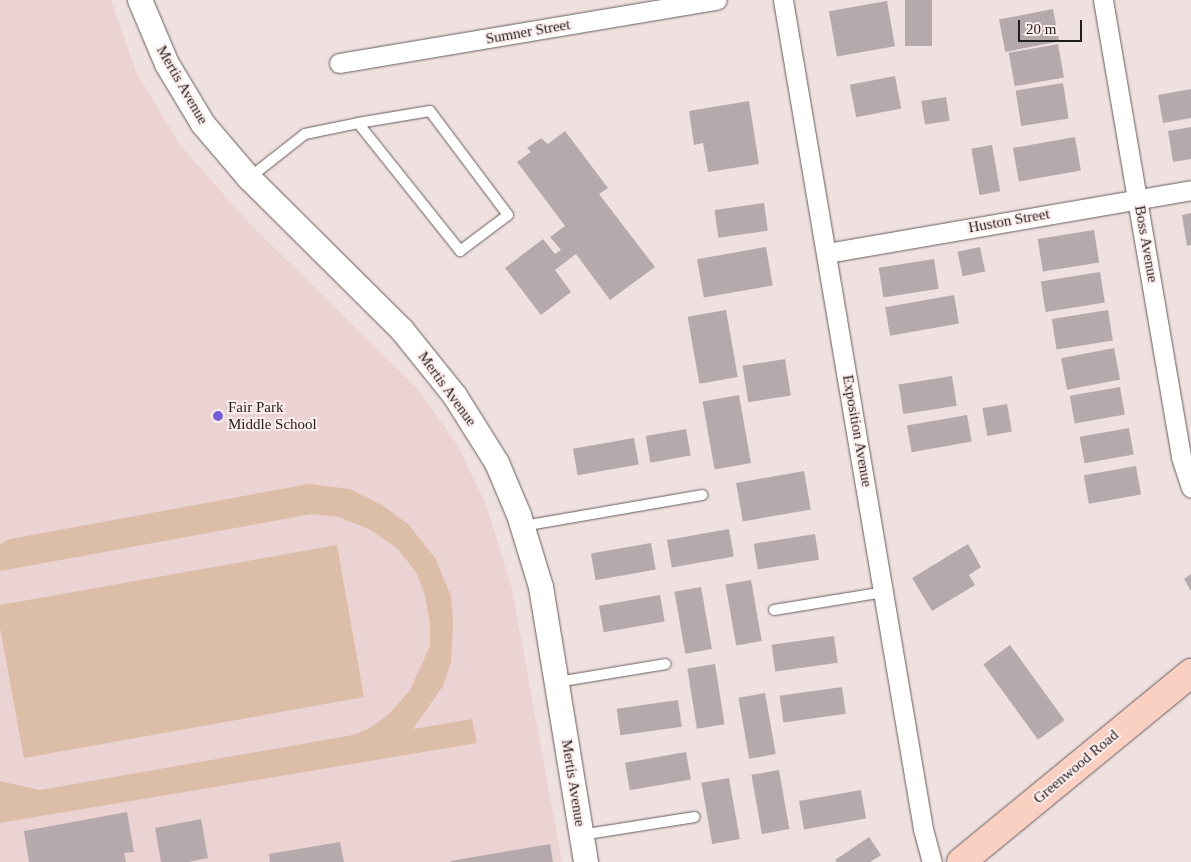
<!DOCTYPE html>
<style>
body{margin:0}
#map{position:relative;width:1191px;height:862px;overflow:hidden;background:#efe1e0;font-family:"Times New Roman",serif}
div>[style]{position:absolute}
.built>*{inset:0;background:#ead3d2}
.green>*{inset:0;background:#dbbda8}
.building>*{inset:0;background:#b6a9ac;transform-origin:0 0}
.roads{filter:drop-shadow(0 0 1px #685c5c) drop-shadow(0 0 1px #685c5c)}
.service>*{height:10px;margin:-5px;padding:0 5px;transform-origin:5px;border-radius:5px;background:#fff}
.minor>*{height:19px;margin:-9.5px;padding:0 9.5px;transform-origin:9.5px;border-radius:9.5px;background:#fff}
.tertiary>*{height:24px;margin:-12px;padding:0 12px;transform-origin:12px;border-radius:12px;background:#fff}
.primary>*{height:28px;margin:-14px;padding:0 14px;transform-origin:14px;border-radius:14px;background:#fad0c2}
.dots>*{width:14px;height:14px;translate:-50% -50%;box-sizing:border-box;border:2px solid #fdeeed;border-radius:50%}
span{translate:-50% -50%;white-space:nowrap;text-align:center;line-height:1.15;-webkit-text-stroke:4px #fdeeed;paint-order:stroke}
.street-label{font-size:15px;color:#221d1d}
.poi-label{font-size:15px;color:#221d1d}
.left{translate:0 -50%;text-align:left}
.scale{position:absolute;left:1018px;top:20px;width:64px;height:22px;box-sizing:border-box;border:2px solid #221d1d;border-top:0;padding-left:6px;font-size:15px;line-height:18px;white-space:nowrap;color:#221d1d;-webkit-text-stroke:4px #fdeeed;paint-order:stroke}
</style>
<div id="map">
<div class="built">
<div style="clip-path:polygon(0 0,111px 0,136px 72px,181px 146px,248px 222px,416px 387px,458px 446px,487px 507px,512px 589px,562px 862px,0 862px)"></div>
</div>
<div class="green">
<div style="clip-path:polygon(309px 484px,350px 489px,382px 505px,408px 524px,435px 558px,451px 596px,453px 621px,451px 662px,443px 686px,413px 729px,472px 719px,477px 743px,0 823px,0 781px,40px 790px,353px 735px,370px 728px,390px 713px,410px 690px,430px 646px,430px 623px,425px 595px,416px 572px,397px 548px,369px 529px,339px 517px,312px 514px,0 571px,0 544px,10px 539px)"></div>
<div style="clip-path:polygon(337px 545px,364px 697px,24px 758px,0 628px,0 605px)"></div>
</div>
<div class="building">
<div style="left:905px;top:0;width:27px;height:46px"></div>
<div style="left:887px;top:1px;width:46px;height:59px;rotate:80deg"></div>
<div style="left:1053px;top:9px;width:33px;height:55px;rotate:79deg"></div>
<div style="left:1058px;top:44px;width:34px;height:50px;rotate:80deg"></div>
<div style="left:895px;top:76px;width:33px;height:46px;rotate:79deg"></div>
<div style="left:1063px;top:83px;width:36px;height:48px;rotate:81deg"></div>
<div style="clip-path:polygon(1191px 89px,1191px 118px,1163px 123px,1158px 95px)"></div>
<div style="left:946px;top:97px;width:24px;height:25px;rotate:81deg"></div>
<div style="clip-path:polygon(749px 101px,759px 164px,708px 172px,703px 143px,694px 145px,689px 111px)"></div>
<div style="clip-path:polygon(1191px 127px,1191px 159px,1173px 162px,1168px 131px)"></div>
<div style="clip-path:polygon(565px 131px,608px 188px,599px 194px,655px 267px,610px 300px,576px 254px,555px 270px,571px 292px,541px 315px,505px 268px,543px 239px,555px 254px,561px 250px,550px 237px,565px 226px,517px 162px,531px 152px,527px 148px,541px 138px,548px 144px)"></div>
<div style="left:1075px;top:137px;width:34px;height:63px;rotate:80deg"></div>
<div style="left:992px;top:145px;width:47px;height:21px;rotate:80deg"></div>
<div style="left:764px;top:203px;width:28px;height:50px;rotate:82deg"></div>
<div style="clip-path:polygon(1191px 213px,1191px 245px,1187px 246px,1182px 215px)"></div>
<div style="left:1094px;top:230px;width:33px;height:57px;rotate:81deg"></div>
<div style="left:766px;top:247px;width:39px;height:70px;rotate:80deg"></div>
<div style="left:980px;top:247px;width:25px;height:23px;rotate:78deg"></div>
<div style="left:934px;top:259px;width:30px;height:56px;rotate:81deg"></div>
<div style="left:1100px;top:272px;width:31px;height:60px;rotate:81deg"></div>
<div style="left:954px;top:295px;width:29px;height:70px;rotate:80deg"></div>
<div style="left:726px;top:310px;width:68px;height:39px;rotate:80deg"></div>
<div style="left:1108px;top:310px;width:31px;height:57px;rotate:81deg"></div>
<div style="left:1114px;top:348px;width:32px;height:54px;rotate:79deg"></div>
<div style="left:785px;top:359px;width:37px;height:43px;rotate:81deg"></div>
<div style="left:952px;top:376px;width:30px;height:54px;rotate:81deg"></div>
<div style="left:1120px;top:387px;width:28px;height:51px;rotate:80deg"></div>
<div style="left:739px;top:395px;width:69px;height:37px;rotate:80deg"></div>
<div style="left:1007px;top:404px;width:28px;height:25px;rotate:80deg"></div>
<div style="left:967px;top:415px;width:27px;height:61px;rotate:80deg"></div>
<div style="left:1129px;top:428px;width:27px;height:50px;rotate:80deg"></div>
<div style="left:686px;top:429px;width:27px;height:41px;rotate:80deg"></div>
<div style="left:634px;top:438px;width:27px;height:62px;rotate:80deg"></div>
<div style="left:1136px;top:466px;width:29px;height:53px;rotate:80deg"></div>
<div style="left:804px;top:471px;width:39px;height:69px;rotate:80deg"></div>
<div style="left:729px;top:529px;width:28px;height:63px;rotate:80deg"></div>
<div style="left:815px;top:534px;width:26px;height:62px;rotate:81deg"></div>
<div style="left:651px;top:543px;width:27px;height:61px;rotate:80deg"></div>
<div style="clip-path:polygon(968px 544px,981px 567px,969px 575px,975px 585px,932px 611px,912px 578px)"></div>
<div style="clip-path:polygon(1191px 574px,1191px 591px,1184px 579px)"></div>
<div style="left:751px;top:580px;width:62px;height:26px;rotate:80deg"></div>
<div style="left:701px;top:587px;width:63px;height:27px;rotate:80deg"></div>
<div style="left:660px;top:595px;width:27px;height:62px;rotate:80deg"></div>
<div style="left:834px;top:636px;width:27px;height:63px;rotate:82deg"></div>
<div style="left:1010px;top:645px;width:93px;height:33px;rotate:54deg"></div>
<div style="left:715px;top:664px;width:61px;height:28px;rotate:81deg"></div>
<div style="left:842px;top:687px;width:27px;height:63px;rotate:82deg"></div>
<div style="left:765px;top:693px;width:62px;height:27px;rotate:80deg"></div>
<div style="left:678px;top:700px;width:27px;height:62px;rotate:82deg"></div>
<div style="left:686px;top:752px;width:28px;height:62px;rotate:80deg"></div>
<div style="left:779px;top:770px;width:60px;height:28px;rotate:80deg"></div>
<div style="left:729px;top:778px;width:62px;height:28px;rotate:80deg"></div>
<div style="left:861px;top:790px;width:29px;height:63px;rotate:80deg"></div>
<div style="clip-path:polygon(127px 812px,134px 852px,124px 853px,126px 862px,29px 862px,24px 831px)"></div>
<div style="clip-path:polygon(201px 819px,208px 858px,188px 862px,161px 862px,155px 828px)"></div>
<div style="clip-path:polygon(869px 837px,881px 855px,870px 862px,837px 862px,835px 860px)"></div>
<div style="clip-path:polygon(340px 842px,344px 862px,270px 862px,269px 854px)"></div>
<div style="clip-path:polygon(550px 844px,553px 862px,451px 862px,451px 861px)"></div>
</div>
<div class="roads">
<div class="service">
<div style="left:249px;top:178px;width:71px;rotate:-38.2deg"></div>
<div style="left:305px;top:134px;width:54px;rotate:-11.7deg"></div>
<div style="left:358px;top:123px;width:164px;rotate:51.4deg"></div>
<div style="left:460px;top:251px;width:60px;rotate:-36.9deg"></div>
<div style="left:508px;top:215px;width:130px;rotate:-126.9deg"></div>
<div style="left:430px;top:111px;width:73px;rotate:170.5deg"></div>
<div style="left:523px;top:526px;width:182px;rotate:-9.8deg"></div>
<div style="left:774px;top:610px;width:111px;rotate:-9.3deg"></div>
<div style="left:557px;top:682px;width:110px;rotate:-9.4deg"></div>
<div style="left:581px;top:835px;width:115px;rotate:-9deg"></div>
</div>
<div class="minor">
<div style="left:783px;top:0;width:841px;rotate:80.41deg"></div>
<div style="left:923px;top:829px;width:34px;rotate:75deg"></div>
<div style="left:1103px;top:0;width:464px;rotate:80.3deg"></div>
<div style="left:1181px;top:457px;width:32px;rotate:72deg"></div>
<div style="left:339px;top:63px;width:383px;rotate:-9.5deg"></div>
<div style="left:827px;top:253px;width:369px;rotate:-9.8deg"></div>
</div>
<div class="tertiary">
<div style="left:140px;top:0;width:69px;rotate:67.1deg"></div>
<div style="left:167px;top:64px;width:70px;rotate:59deg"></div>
<div style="left:203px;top:124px;width:71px;rotate:49.6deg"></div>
<div style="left:249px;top:178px;width:216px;rotate:44.8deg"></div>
<div style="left:402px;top:330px;width:85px;rotate:51.2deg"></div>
<div style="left:455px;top:396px;width:79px;rotate:57.9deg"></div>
<div style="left:497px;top:463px;width:56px;rotate:67.1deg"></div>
<div style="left:519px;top:515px;width:75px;rotate:73deg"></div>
<div style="left:541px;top:587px;width:279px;rotate:80.7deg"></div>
</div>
<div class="primary">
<div style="left:961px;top:862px;width:298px;rotate:-39.4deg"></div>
</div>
</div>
<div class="dots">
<div style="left:218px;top:416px;background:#7560db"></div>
</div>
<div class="street-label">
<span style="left:528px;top:32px;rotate:-10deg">Sumner Street</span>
<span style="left:182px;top:85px;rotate:60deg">Mertis Avenue</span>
<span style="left:1009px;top:221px;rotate:-10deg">Huston Street</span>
<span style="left:1146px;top:244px;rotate:80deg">Boss Avenue</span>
<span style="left:447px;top:389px;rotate:54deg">Mertis Avenue</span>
<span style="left:857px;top:431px;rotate:80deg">Exposition Avenue</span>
<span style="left:1076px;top:767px;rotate:-40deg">Greenwood Road</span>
<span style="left:573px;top:783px;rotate:81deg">Mertis Avenue</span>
</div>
<div class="poi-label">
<span class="left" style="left:228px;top:416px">Fair Park<br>Middle School</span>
</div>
<div class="scale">20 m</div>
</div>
